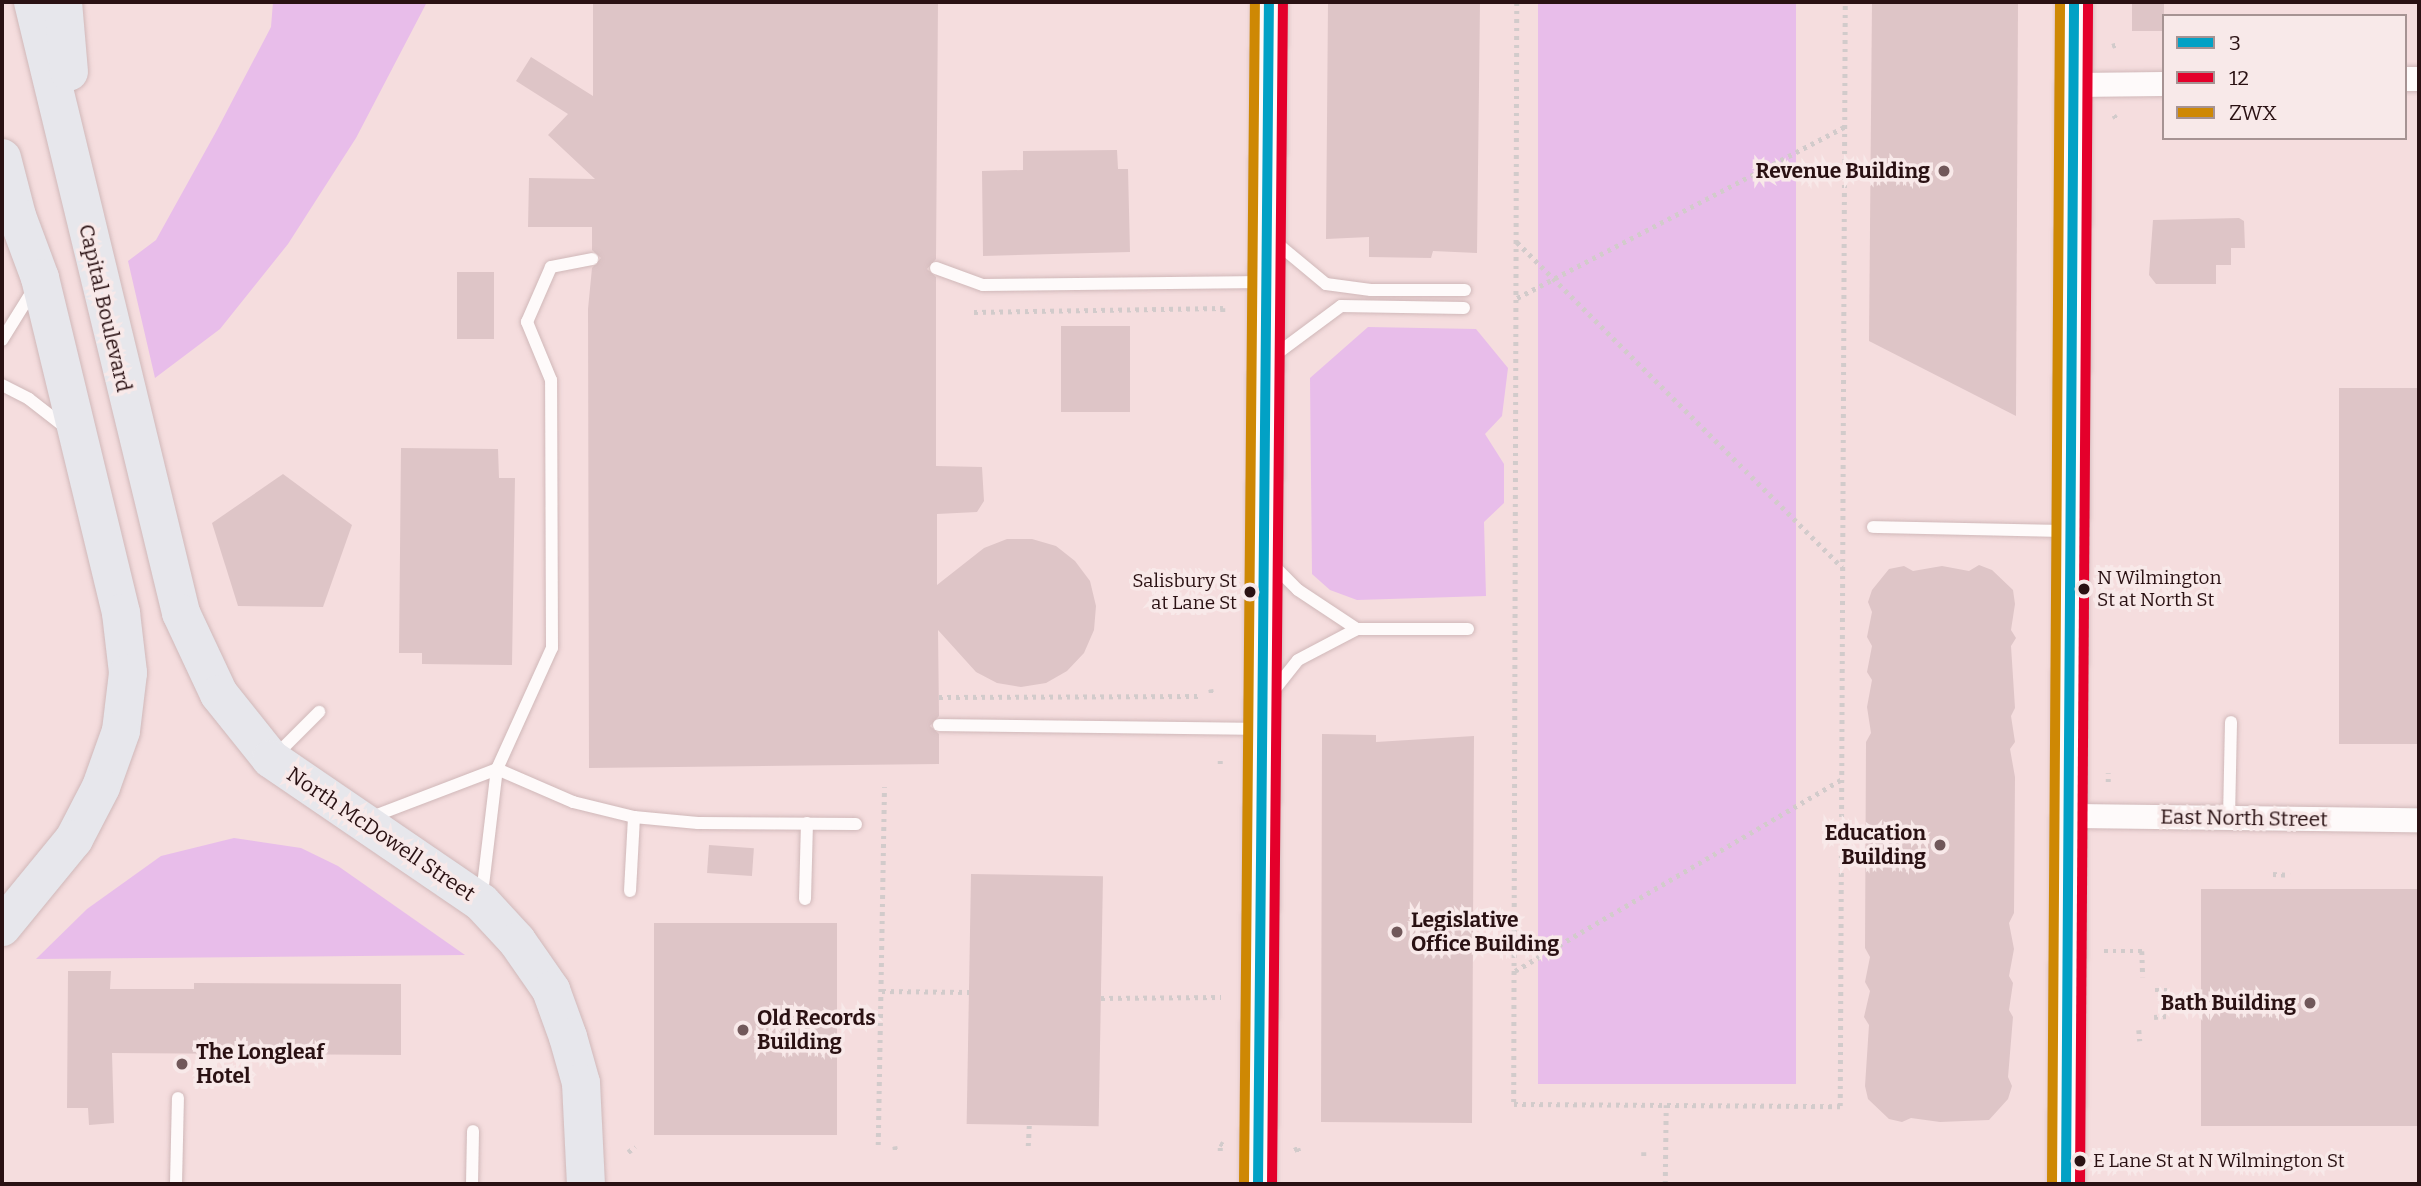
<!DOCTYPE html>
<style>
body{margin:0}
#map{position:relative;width:2421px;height:1186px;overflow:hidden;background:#f5ddde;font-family:Bitter,serif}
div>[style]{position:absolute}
.green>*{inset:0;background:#e8bdea;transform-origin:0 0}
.building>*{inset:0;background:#dec5c7;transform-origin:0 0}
.path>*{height:4.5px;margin-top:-2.25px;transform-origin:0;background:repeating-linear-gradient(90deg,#d2cbcb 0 3.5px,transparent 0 8.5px)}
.roads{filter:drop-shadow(0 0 2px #d0b8b9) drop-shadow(0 0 2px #d0b8b9)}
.service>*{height:12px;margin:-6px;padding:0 6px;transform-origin:6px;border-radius:6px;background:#fefafa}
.minor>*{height:24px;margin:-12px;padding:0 12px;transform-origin:12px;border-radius:12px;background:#fefafa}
.secondary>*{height:35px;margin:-17.5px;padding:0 17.5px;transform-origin:17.5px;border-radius:17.5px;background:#fefafa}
.primary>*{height:38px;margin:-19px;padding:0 19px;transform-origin:19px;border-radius:19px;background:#e7e7ec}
.bus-1>*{height:10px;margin:-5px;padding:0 5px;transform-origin:5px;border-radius:5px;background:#02a1c5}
.bus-2>*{height:10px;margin:-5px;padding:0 5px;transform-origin:5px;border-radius:5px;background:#e4002b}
.bus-3>*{height:10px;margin:-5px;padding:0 5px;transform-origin:5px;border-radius:5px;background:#ce8804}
.dots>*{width:19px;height:19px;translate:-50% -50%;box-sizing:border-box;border:4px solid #f8e9e9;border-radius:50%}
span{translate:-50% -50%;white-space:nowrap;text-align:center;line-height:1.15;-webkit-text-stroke:7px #f8e9e9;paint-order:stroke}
.bus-label{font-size:19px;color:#2a1113}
.left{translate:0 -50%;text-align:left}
.right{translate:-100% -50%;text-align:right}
.poi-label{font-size:21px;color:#2a1113;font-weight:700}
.street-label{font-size:21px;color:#2a1113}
.frame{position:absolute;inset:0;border:4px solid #2a1113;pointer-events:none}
.legend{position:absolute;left:2162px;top:14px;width:245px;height:126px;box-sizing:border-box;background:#f8e9e9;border:2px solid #a69393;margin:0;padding:9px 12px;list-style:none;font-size:21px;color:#2a1113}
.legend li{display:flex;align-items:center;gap:14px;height:35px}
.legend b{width:35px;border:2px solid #a69393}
</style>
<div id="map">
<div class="green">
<div style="clip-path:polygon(273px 2px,427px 2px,356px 138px,288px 244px,220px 329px,155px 378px,128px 261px,156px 240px,217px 130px,271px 27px)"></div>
<div style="left:1538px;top:2px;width:258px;height:1082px"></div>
<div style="clip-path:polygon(1368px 327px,1476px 329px,1508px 368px,1502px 416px,1485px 434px,1504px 464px,1504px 503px,1484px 522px,1486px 596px,1357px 600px,1330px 590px,1312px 574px,1310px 378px)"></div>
<div style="clip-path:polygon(234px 838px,301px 848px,338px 866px,465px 955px,36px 959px,87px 909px,161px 856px)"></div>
</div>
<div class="building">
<div style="clip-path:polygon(593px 2px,938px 2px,936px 259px,927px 269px,936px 277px,936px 466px,982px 467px,984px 501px,977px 512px,937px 514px,937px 585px,984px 548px,1007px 539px,1032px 539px,1056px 546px,1075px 561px,1090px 581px,1096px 606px,1094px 630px,1084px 653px,1067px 671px,1046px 683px,1021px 687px,997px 683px,976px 672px,938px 630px,939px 716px,930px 726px,939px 734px,939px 764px,589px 768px,588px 309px,592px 268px,601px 258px,592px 250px,592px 227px,528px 227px,529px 178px,595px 179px,548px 135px,568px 114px,516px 81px,531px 57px,593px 96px)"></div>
<div style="clip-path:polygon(1328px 2px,1480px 2px,1477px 253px,1433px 251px,1431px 258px,1369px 257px,1369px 237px,1326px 239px)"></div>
<div style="clip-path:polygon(1872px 2px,2018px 2px,2016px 416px,1869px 341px)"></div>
<div style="left:2132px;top:2px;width:32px;height:29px"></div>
<div style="clip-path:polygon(1117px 150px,1118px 169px,1128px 169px,1130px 252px,983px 256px,982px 171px,1023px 170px,1023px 151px)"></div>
<div style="clip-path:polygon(2239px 218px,2244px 221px,2245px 248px,2231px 248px,2231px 265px,2216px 265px,2216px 284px,2156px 284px,2149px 275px,2153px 220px)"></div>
<div style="left:457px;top:272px;width:37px;height:67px"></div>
<div style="left:1061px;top:326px;width:69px;height:86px"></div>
<div style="left:2339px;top:388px;width:78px;height:356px"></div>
<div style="clip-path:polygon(401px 448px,498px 449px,499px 478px,515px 478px,512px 665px,422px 664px,422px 653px,399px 653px)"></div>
<div style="clip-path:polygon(283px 474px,352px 525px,323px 607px,238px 606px,212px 523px)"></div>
<div style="clip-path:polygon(1979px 565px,1992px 570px,2013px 590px,2015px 604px,2011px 630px,2016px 638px,2011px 646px,2015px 708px,2011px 716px,2015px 742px,2010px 749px,2015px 777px,2014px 913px,2009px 923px,2014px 949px,2009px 976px,2013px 983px,2009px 1010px,2013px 1017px,2008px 1077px,2012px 1086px,2008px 1099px,1989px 1120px,1940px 1122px,1911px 1118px,1902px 1122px,1889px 1119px,1868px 1099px,1865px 1086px,1869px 1025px,1864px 1017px,1870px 991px,1865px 982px,1870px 957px,1865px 948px,1866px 742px,1871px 733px,1867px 707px,1872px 680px,1867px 672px,1872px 646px,1867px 637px,1872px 612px,1868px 602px,1872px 590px,1889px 569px,1904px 566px,1913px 571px,1942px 566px,1969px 571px)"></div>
<div style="clip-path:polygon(1322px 734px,1376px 735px,1376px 742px,1474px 736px,1472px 1123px,1321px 1122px)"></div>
<div style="left:709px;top:845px;width:45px;height:28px;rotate:4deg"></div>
<div style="left:971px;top:874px;width:132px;height:250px;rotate:1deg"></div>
<div style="left:2201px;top:889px;width:218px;height:237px"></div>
<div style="left:654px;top:923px;width:183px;height:212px"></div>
<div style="clip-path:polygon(68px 971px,111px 971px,110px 989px,194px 989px,194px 983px,401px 984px,401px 1055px,112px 1053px,114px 1123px,89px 1125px,88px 1108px,67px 1108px)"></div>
</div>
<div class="path">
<div style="left:1517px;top:2px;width:1102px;rotate:90.16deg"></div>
<div style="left:1514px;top:1104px;width:326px;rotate:0.4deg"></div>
<div style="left:1840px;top:1106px;width:1104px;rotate:-89.74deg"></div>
<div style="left:2112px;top:46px;width:6px;rotate:-18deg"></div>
<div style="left:2114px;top:115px;width:7px;rotate:56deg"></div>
<div style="left:1517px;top:242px;width:460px;rotate:45deg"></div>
<div style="left:1517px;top:298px;width:369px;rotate:-27.6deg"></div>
<div style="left:974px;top:312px;width:249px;rotate:-0.9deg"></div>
<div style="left:1223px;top:308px;width:5px;rotate:90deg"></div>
<div style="left:1211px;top:689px;width:6px;rotate:81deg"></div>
<div style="left:939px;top:697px;width:263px;rotate:-0.2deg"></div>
<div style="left:1220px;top:764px;width:8px;rotate:-90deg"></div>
<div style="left:2108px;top:782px;width:9px;rotate:-90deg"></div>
<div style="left:2273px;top:874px;width:17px;rotate:3deg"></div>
<div style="left:2104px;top:951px;width:38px"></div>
<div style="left:2142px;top:951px;width:26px;rotate:88deg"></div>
<div style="left:1515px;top:971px;width:378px;rotate:-30.4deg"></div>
<div style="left:2155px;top:990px;width:12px"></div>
<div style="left:882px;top:991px;width:87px;rotate:0.7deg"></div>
<div style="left:1101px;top:998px;width:120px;rotate:-0.5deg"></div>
<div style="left:2154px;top:1017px;width:13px;rotate:-4deg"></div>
<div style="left:2139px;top:1030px;width:11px;rotate:85deg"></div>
<div style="left:878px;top:1145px;width:358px;rotate:-89deg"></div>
<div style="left:895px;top:1146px;width:6px;rotate:81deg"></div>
<div style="left:1028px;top:1146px;width:21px;rotate:-87deg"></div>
<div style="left:1294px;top:1150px;width:4px;rotate:-27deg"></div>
<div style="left:1298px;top:1148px;width:7px;rotate:74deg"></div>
<div style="left:1220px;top:1151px;width:8px;rotate:-90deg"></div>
<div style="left:1220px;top:1143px;width:7px;rotate:27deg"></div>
<div style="left:628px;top:1152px;width:9px;rotate:-36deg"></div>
<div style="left:1644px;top:1152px;width:4px;rotate:90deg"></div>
<div style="left:2103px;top:1159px;width:8px;rotate:-67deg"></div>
<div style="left:1665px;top:1184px;width:79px;rotate:-89.3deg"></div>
</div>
<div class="roads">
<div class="service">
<div style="left:1273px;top:240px;width:69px;rotate:39.7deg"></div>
<div style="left:1326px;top:284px;width:45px;rotate:7.6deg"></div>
<div style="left:1371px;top:290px;width:94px"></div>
<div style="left:936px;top:268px;width:50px;rotate:19.9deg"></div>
<div style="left:983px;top:285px;width:280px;rotate:-0.6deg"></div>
<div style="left:2px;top:340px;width:59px;rotate:-58.2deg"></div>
<div style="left:1271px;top:358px;width:87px;rotate:-36.6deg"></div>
<div style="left:1341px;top:306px;width:123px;rotate:0.9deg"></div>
<div style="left:2px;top:385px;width:30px;rotate:27deg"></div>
<div style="left:29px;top:399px;width:46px;rotate:37.9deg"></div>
<div style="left:1873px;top:527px;width:196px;rotate:1.2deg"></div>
<div style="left:1271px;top:563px;width:38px;rotate:45deg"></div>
<div style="left:1298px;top:590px;width:71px;rotate:33.5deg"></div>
<div style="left:1271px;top:694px;width:43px;rotate:-51.5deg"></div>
<div style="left:1298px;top:660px;width:67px;rotate:-27.7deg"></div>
<div style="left:1357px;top:629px;width:111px"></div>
<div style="left:939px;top:725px;width:322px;rotate:0.7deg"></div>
<div style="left:274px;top:757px;width:64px;rotate:-45deg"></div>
<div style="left:369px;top:818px;width:137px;rotate:-20.9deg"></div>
<div style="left:497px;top:769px;width:83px;rotate:23.5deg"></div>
<div style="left:573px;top:802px;width:63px;rotate:13.8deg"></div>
<div style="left:634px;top:817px;width:64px;rotate:5.4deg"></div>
<div style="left:698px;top:823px;width:158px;rotate:0.4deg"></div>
<div style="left:2229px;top:818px;width:96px;rotate:-88.8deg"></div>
<div style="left:630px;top:891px;width:74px;rotate:-86.9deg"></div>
<div style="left:482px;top:894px;width:126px;rotate:-83.2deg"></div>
<div style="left:497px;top:769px;width:133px;rotate:-65.6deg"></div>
<div style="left:552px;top:648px;width:268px;rotate:-90.2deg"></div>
<div style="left:551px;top:380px;width:63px;rotate:-112.5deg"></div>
<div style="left:527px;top:322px;width:60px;rotate:-66.4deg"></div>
<div style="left:551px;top:267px;width:42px;rotate:-11deg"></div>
<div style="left:805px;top:899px;width:76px;rotate:-88.5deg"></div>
<div style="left:176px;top:1184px;width:86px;rotate:-88.7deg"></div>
<div style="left:472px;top:1184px;width:53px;rotate:-88.9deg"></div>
</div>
<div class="minor">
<div style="left:2405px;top:79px;width:14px"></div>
<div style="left:2075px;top:85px;width:89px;rotate:-0.6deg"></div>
<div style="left:2069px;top:816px;width:350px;rotate:0.7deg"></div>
</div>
<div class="secondary">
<div style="left:1258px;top:1184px;width:1182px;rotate:-89.47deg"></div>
<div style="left:2066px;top:1184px;width:1182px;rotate:-89.61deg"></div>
</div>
<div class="primary">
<div style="left:33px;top:2px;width:629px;rotate:76.38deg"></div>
<div style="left:181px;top:613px;width:89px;rotate:64.9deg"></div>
<div style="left:219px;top:694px;width:83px;rotate:51.3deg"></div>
<div style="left:271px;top:759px;width:254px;rotate:34.3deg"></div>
<div style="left:481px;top:902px;width:53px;rotate:47.3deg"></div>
<div style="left:517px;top:941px;width:60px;rotate:55.2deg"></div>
<div style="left:551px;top:990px;width:50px;rotate:70.1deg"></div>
<div style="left:568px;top:1037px;width:48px;rotate:74.2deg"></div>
<div style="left:581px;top:1083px;width:101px;rotate:87.2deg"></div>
<div style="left:63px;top:2px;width:70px;rotate:85.1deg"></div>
<div style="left:2px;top:158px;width:60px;rotate:75.5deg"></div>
<div style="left:17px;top:216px;width:66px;rotate:69.6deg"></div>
<div style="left:40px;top:278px;width:345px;rotate:76.4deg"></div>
<div style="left:121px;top:613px;width:60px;rotate:83.3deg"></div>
<div style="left:128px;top:673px;width:58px;rotate:96.9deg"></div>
<div style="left:121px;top:731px;width:59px;rotate:109.7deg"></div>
<div style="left:101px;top:787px;width:59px;rotate:117.4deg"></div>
<div style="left:74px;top:839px;width:114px;rotate:129.3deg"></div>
</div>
</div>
<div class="bus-1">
<div style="left:1258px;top:1184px;width:1182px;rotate:-89.47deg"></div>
<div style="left:2066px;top:1184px;width:1182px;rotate:-89.61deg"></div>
</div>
<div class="bus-2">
<div style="left:1272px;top:1184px;width:1182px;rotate:-89.47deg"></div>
<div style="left:2080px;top:1184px;width:1182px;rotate:-89.61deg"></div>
</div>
<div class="bus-3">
<div style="left:1244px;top:1184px;width:1182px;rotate:-89.47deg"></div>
<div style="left:2052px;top:1184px;width:1182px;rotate:-89.61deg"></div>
</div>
<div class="dots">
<div style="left:1944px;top:171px;background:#71585a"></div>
<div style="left:2084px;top:589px;background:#2a1113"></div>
<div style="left:1250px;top:592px;background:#2a1113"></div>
<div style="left:1940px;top:845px;background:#71585a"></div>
<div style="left:1397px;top:932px;background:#71585a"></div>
<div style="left:2310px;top:1003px;background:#71585a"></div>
<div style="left:743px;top:1030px;background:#71585a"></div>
<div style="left:182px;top:1064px;background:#71585a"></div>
<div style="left:2080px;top:1161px;background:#2a1113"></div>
</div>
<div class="bus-label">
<span class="left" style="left:2097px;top:589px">N Wilmington<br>St at North St</span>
<span class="right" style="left:1237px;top:592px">Salisbury St<br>at Lane St</span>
<span class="left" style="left:2093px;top:1161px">E Lane St at N Wilmington St</span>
</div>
<div class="poi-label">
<span class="right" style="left:1930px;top:171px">Revenue Building</span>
<span class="right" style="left:1926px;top:845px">Education<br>Building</span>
<span class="left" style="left:1411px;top:932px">Legislative<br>Office Building</span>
<span class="right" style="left:2296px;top:1003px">Bath Building</span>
<span class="left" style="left:757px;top:1030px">Old Records<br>Building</span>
<span class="left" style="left:196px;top:1064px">The Longleaf<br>Hotel</span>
</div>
<div class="street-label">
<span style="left:105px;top:308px;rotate:77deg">Capital Boulevard</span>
<span style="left:2244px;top:818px;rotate:1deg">East North Street</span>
<span style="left:381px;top:834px;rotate:34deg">North McDowell Street</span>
</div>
<div class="frame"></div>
<ul class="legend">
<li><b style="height:9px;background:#02a1c5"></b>3</li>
<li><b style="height:9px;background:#e4002b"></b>12</li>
<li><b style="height:9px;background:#ce8804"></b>ZWX</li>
</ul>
</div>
